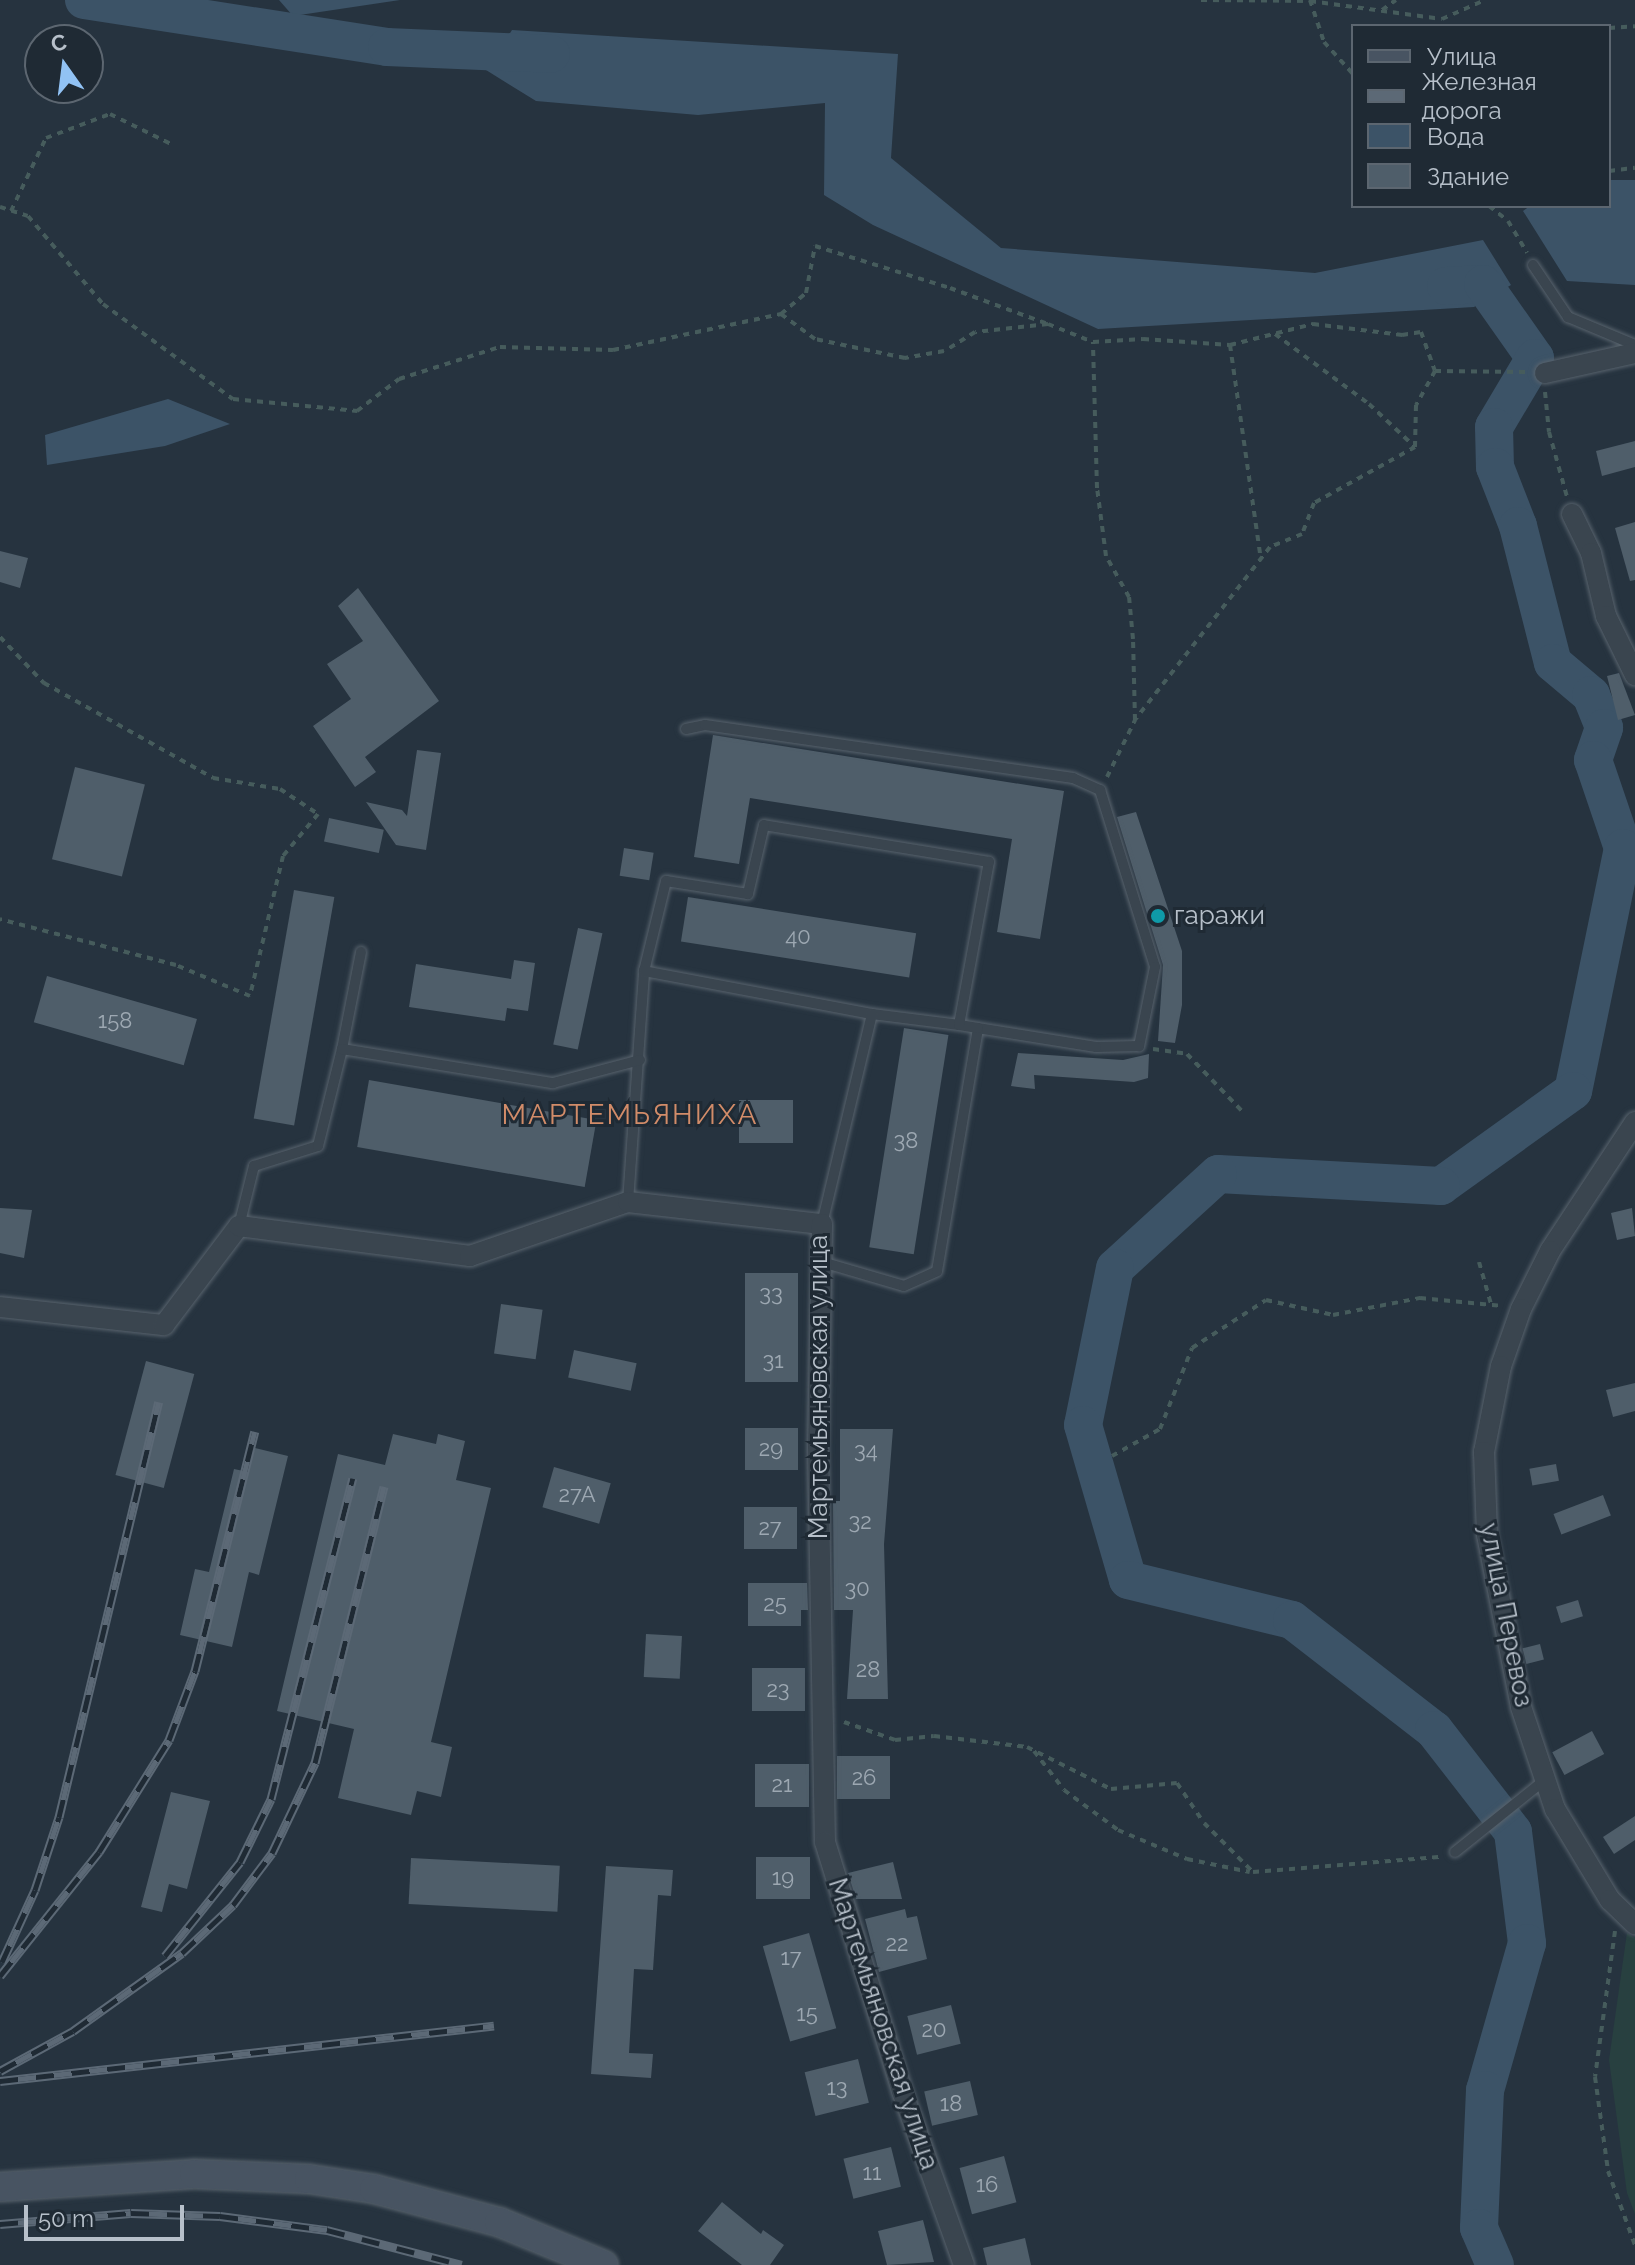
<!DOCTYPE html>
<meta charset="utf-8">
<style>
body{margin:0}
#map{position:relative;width:1635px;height:2265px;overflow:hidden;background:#26333f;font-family:Raleway,sans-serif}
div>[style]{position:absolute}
.green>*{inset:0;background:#284040}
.water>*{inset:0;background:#3c5367}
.river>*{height:38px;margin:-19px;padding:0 19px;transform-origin:19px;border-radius:19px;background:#3c5367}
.building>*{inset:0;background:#4f5e6a;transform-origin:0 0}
.path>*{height:4px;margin-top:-2px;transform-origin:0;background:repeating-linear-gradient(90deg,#465c5c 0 6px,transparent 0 12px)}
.roads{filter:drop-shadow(0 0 2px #58636d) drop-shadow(0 0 2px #58636d)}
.service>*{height:10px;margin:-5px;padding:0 5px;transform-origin:5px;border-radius:5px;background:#3a454f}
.minor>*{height:20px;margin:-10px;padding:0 10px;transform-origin:10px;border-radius:10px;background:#3a454f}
.secondary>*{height:28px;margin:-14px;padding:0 14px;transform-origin:14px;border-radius:14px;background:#485462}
.rail>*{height:9px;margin-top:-4.5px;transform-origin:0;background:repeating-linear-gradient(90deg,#1f2a34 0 18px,#5c6976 0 36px);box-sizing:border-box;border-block:2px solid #5c6976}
.dots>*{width:22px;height:22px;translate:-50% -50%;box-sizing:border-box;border:4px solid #1f2a34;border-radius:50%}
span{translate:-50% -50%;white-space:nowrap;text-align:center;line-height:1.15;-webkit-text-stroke:6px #1f2a34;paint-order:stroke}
.number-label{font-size:22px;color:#9da8b2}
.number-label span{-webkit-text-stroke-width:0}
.poi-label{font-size:26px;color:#b7c0ca}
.left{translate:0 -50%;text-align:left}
.street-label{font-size:26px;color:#b7c0ca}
.neighbourhood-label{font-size:28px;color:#d28c69;letter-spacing:2px}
.legend{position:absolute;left:1351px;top:24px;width:260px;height:184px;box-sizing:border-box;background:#1f2a34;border:2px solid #5c6670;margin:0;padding:10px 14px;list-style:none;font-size:24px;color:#b7c0ca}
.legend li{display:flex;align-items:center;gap:16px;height:40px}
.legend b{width:40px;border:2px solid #5c6670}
.north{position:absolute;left:24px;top:24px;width:80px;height:80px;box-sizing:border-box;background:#1f2a34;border:2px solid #5c6670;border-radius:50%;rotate:346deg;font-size:22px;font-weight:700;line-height:32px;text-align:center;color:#b7c0ca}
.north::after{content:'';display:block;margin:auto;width:28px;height:36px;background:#91c2f4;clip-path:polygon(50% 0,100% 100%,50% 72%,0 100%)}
.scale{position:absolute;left:24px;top:2205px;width:160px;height:36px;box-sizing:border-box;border:4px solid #b7c0ca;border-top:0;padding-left:10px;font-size:24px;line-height:28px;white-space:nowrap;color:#b7c0ca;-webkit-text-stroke:6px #1f2a34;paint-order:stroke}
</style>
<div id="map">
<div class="green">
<div style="clip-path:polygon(1627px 1933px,1635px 1938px,1635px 2214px,1627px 2193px,1609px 2060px)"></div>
</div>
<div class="water">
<div style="clip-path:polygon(279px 0,400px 0,293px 16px)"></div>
<div style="clip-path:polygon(512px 30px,898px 54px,891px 158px,1001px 248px,1315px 273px,1483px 240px,1511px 285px,1474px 307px,1098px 329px,873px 225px,824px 195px,825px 103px,698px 115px,536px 101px,486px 70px)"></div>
<div style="clip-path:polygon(1609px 180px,1635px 180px,1635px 285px,1567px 281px,1523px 211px,1530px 206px,1609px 206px)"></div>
<div style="clip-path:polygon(168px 399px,230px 424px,165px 446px,47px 465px,45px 435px)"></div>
</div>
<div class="river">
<div style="left:84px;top:0;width:307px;rotate:8.8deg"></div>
<div style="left:387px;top:47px;width:164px;rotate:2.4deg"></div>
<div style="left:1446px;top:286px;width:37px;rotate:-3deg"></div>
<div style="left:1483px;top:284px;width:90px;rotate:54.9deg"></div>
<div style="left:1535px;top:358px;width:80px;rotate:120.7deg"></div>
<div style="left:1494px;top:427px;width:40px;rotate:88.6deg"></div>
<div style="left:1495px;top:467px;width:63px;rotate:68.7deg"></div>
<div style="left:1518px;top:526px;width:141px;rotate:75.7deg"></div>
<div style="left:1553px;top:663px;width:50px;rotate:40.1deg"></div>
<div style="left:1591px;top:695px;width:35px;rotate:68deg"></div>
<div style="left:1604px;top:728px;width:34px;rotate:109deg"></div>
<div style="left:1593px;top:760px;width:93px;rotate:71.2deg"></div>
<div style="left:1623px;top:848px;width:248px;rotate:101.6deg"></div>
<div style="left:1573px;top:1091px;width:163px;rotate:144.3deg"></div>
<div style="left:1441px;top:1186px;width:223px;rotate:-176.9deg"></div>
<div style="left:1218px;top:1174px;width:139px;rotate:137.6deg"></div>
<div style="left:1115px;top:1268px;width:160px;rotate:101.5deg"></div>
<div style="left:1083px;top:1425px;width:161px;rotate:73.8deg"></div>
<div style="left:1128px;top:1580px;width:169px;rotate:13.7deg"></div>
<div style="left:1292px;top:1620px;width:180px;rotate:37.8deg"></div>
<div style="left:1434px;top:1730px;width:129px;rotate:52.2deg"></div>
<div style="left:1513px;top:1832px;width:112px;rotate:82.8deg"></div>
<div style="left:1527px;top:1943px;width:153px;rotate:105.9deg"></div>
<div style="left:1485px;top:2090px;width:138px;rotate:92.5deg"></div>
<div style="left:1479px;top:2228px;width:40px;rotate:66.6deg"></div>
</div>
<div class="building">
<div style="clip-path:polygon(1635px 441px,1635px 467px,1602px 476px,1596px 451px)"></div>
<div style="clip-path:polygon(1635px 522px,1635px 580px,1630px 581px,1615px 528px)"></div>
<div style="clip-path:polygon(0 551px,28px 558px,20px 588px,0 582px)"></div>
<div style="clip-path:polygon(358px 588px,439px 701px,365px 757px,376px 772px,355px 787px,313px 726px,351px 699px,327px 664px,363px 641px,338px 606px)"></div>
<div style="clip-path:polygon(1619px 673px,1635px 715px,1618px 720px,1607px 676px)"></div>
<div style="clip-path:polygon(713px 735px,1064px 791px,1040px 939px,997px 932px,1012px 839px,750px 798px,739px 864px,694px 857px)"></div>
<div style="clip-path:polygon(417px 750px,441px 753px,426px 850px,396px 845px,366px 802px,402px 810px,407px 816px)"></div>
<div style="left:75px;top:767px;width:72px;height:95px;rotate:14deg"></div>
<div style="clip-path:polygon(1136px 812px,1182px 951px,1182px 1005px,1175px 1043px,1158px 1041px,1163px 965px,1117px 817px)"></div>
<div style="left:329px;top:818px;width:56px;height:24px;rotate:12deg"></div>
<div style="left:624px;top:848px;width:30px;height:28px;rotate:9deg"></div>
<div style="left:294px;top:890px;width:41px;height:232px;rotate:10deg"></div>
<div style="left:688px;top:897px;width:231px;height:45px;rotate:9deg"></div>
<div style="left:578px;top:928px;width:25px;height:119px;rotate:12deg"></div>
<div style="clip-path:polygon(514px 960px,535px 963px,528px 1011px,507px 1008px,505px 1021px,409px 1007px,416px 964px,511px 979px)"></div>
<div style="left:47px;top:976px;width:156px;height:48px;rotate:16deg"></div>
<div style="left:904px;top:1028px;width:45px;height:222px;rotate:9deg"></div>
<div style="clip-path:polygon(1018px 1053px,1123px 1060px,1149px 1054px,1148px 1078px,1134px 1082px,1034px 1075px,1035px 1089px,1011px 1086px)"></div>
<div style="left:369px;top:1080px;width:231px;height:68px;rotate:10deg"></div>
<div style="left:739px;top:1100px;width:54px;height:43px"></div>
<div style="clip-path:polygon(0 1208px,32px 1210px,24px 1258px,0 1253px)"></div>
<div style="clip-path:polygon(1632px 1208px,1635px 1236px,1617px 1240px,1611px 1213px)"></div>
<div style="left:745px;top:1273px;width:53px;height:109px"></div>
<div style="left:501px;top:1304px;width:42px;height:50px;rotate:8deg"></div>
<div style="left:574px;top:1350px;width:64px;height:28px;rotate:12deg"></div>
<div style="left:146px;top:1361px;width:50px;height:118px;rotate:15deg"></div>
<div style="clip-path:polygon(1635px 1383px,1635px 1411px,1613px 1417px,1606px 1390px)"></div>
<div style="left:745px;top:1428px;width:53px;height:42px"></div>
<div style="clip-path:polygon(840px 1429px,893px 1429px,884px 1544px,888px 1699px,847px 1699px,853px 1610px,834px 1610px,833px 1501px,840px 1501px)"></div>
<div style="clip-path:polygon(393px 1434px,436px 1444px,438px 1434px,465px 1441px,456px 1480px,491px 1488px,431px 1742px,452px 1747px,441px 1797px,417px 1791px,411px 1815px,338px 1798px,354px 1729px,277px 1711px,338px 1454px,385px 1465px)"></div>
<div style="clip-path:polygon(255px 1448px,288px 1456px,259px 1575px,249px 1572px,232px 1647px,180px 1635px,195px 1569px,209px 1572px,234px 1469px,248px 1472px)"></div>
<div style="left:1556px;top:1464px;width:17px;height:27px;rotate:80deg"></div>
<div style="left:554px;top:1467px;width:59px;height:42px;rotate:16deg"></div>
<div style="left:1603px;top:1495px;width:22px;height:53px;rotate:69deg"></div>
<div style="left:744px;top:1507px;width:53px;height:42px"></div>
<div style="clip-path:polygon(748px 1583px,807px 1583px,808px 1610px,801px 1610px,801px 1626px,748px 1626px)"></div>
<div style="left:1578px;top:1600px;width:17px;height:23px;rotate:73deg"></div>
<div style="left:646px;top:1634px;width:36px;height:43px;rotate:3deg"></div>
<div style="left:1540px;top:1644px;width:16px;height:18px;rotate:76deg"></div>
<div style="left:752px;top:1668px;width:53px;height:43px"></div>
<div style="left:1592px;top:1731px;width:26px;height:45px;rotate:62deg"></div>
<div style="left:837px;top:1756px;width:53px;height:43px"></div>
<div style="left:755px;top:1764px;width:54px;height:43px"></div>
<div style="clip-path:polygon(171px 1792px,210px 1801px,187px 1889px,169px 1884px,162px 1912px,141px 1907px)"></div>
<div style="clip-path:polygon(1635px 1816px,1635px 1840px,1614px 1854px,1603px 1837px)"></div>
<div style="left:756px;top:1857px;width:54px;height:42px"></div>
<div style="left:411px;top:1858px;width:149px;height:46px;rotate:3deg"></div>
<div style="clip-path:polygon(893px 1862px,902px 1899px,856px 1899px,848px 1873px)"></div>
<div style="clip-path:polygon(606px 1866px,673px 1870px,671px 1896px,658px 1895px,653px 1970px,634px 1969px,629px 2053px,653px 2054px,651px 2078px,591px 2074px)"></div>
<div style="clip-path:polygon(905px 1909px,907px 1918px,917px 1916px,927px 1959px,879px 1972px,865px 1919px)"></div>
<div style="left:809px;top:1933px;width:99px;height:48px;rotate:74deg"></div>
<div style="left:951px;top:2005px;width:40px;height:45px;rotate:76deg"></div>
<div style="left:858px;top:2059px;width:45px;height:55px;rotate:76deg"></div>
<div style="left:970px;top:2081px;width:35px;height:47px;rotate:77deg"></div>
<div style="left:891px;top:2147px;width:41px;height:49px;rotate:76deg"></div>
<div style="left:1004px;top:2156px;width:48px;height:46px;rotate:75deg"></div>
<div style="clip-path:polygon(722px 2202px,761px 2234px,763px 2230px,784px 2245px,770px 2265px,742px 2265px,698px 2231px)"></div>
<div style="clip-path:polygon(923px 2220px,934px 2262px,887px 2265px,878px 2231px)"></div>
<div style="clip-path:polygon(1025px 2238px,1031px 2265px,987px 2265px,983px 2248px)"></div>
</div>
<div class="path">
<div style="left:1201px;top:0;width:109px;rotate:0.5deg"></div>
<div style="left:1310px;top:1px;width:133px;rotate:7.8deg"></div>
<div style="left:1442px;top:19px;width:47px;rotate:-23.8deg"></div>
<div style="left:1310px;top:0;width:44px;rotate:71.6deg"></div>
<div style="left:1324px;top:42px;width:43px;rotate:47.8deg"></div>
<div style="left:1382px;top:10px;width:17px;rotate:-36deg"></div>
<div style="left:1609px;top:28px;width:26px;rotate:-4deg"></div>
<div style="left:1609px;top:171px;width:26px;rotate:-7deg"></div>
<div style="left:1489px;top:206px;width:24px;rotate:38deg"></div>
<div style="left:1508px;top:221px;width:37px;rotate:59deg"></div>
<div style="left:0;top:207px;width:29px;rotate:18deg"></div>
<div style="left:28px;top:216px;width:116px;rotate:49.6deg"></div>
<div style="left:103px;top:304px;width:161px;rotate:36.2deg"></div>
<div style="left:233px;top:399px;width:125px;rotate:5.5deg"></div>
<div style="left:357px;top:411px;width:53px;rotate:-37.3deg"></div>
<div style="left:399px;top:379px;width:106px;rotate:-17.6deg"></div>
<div style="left:500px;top:347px;width:113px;rotate:1.5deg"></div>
<div style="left:613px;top:350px;width:172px;rotate:-12.1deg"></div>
<div style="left:11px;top:211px;width:81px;rotate:-64.4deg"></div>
<div style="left:46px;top:138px;width:68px;rotate:-20.6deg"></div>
<div style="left:110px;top:114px;width:68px;rotate:26.2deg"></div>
<div style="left:1048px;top:324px;width:73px;rotate:173.7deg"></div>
<div style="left:975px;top:332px;width:36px;rotate:148deg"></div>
<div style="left:944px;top:351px;width:40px;rotate:170deg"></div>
<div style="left:905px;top:358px;width:92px;rotate:-168.1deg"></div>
<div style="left:815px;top:339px;width:42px;rotate:-143.7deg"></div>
<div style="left:781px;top:314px;width:33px;rotate:-40deg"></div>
<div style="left:806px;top:293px;width:48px;rotate:-79.2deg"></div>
<div style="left:815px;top:246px;width:141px;rotate:17.3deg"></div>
<div style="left:950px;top:288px;width:104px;rotate:20.2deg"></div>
<div style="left:1048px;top:324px;width:48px;rotate:21.8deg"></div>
<div style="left:1275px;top:334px;width:117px;rotate:36.7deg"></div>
<div style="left:1369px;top:404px;width:63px;rotate:43.1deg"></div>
<div style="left:1230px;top:345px;width:216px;rotate:81.8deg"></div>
<div style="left:1435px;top:371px;width:93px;rotate:0.6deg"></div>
<div style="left:1545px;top:392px;width:40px;rotate:84.3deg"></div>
<div style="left:1549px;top:432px;width:67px;rotate:74.5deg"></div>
<div style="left:0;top:637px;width:64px;rotate:46.3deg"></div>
<div style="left:44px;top:683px;width:194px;rotate:29.3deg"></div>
<div style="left:213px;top:778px;width:68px;rotate:9.3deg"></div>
<div style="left:280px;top:789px;width:45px;rotate:33.3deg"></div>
<div style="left:318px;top:814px;width:55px;rotate:129.8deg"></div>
<div style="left:283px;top:856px;width:144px;rotate:103.3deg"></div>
<div style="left:250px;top:996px;width:80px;rotate:-157.3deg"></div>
<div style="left:176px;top:965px;width:182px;rotate:-165.4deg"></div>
<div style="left:1107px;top:777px;width:64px;rotate:-63.8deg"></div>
<div style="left:1135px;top:720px;width:81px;rotate:-91.4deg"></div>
<div style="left:1133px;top:639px;width:42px;rotate:-95.4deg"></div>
<div style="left:1129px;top:597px;width:47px;rotate:-119.3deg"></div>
<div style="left:1106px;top:556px;width:69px;rotate:-97.5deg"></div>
<div style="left:1097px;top:488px;width:146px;rotate:-91.6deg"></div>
<div style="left:1093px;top:342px;width:50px;rotate:-3.4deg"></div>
<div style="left:1143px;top:339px;width:87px;rotate:3.9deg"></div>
<div style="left:1230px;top:345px;width:86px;rotate:-14.2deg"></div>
<div style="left:1313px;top:324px;width:90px;rotate:7deg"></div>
<div style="left:1402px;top:335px;width:19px;rotate:-9deg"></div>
<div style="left:1421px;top:332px;width:41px;rotate:70.3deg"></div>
<div style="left:1435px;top:371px;width:39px;rotate:119deg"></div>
<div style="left:1416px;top:405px;width:42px;rotate:91.4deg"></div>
<div style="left:1415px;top:447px;width:115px;rotate:151deg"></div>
<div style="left:1314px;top:503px;width:33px;rotate:111deg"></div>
<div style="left:1302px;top:534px;width:35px;rotate:158deg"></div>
<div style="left:1270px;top:547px;width:219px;rotate:128deg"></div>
<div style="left:1153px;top:1049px;width:34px;rotate:8deg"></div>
<div style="left:1187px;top:1054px;width:81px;rotate:46deg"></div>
<div style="left:1479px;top:1262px;width:44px;rotate:74.1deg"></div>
<div style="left:1112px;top:1456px;width:55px;rotate:-29.4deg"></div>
<div style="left:1160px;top:1429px;width:87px;rotate:-68.4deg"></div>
<div style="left:1192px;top:1348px;width:88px;rotate:-33deg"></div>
<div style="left:1266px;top:1300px;width:69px;rotate:12.6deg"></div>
<div style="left:1333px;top:1315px;width:89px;rotate:-11.1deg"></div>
<div style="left:1420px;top:1298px;width:83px;rotate:5.5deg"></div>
<div style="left:844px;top:1722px;width:54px;rotate:19.4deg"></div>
<div style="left:895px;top:1740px;width:39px;rotate:-6deg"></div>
<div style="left:934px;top:1736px;width:94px;rotate:6.7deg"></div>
<div style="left:1027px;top:1747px;width:94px;rotate:26.6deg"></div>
<div style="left:1111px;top:1789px;width:66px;rotate:-5.2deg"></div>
<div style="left:1177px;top:1783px;width:48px;rotate:56deg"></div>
<div style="left:1204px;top:1823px;width:69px;rotate:45deg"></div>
<div style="left:1253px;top:1872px;width:189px;rotate:-4.6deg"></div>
<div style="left:1034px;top:1751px;width:49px;rotate:52.4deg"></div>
<div style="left:1064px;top:1790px;width:67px;rotate:36.5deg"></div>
<div style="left:1118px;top:1830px;width:75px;rotate:22.8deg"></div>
<div style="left:1187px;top:1859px;width:64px;rotate:11.7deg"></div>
<div style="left:1615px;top:1931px;width:147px;rotate:97.8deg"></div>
<div style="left:1595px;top:2077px;width:95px;rotate:82.1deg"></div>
<div style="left:1608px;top:2171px;width:79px;rotate:70deg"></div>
</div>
<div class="roads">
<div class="service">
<div style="left:1533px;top:265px;width:63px;rotate:56.1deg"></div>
<div style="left:1568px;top:317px;width:73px;rotate:22.7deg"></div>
<div style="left:686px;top:729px;width:19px;rotate:-12deg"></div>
<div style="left:705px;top:725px;width:372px;rotate:8.2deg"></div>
<div style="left:1073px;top:778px;width:30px;rotate:24deg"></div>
<div style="left:1100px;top:790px;width:185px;rotate:72.7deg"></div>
<div style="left:1155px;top:967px;width:81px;rotate:101.4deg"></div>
<div style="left:1139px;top:1046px;width:43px;rotate:178.7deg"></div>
<div style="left:1096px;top:1047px;width:120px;rotate:-170.9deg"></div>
<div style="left:872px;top:1014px;width:88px;rotate:7.2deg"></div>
<div style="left:342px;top:1049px;width:99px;rotate:-78.9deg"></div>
<div style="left:628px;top:1202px;width:232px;rotate:-86deg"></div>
<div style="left:239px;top:1226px;width:62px;rotate:-76deg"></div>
<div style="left:254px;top:1166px;width:67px;rotate:-17.4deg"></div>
<div style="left:318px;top:1146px;width:100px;rotate:-76.1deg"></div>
<div style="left:342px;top:1049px;width:214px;rotate:9.2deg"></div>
<div style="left:553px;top:1083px;width:90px;rotate:-14.8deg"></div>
<div style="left:822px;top:1262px;width:85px;rotate:16.3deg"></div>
<div style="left:904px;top:1286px;width:36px;rotate:-24deg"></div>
<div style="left:937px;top:1271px;width:246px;rotate:-80.4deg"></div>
<div style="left:978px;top:1028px;width:19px;rotate:-171deg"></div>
<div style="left:959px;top:1025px;width:166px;rotate:-79.6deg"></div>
<div style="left:989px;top:862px;width:228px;rotate:-170.7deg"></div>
<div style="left:764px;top:825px;width:71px;rotate:103.1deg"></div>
<div style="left:748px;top:894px;width:83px;rotate:-171deg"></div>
<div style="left:666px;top:881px;width:93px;rotate:103.7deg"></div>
<div style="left:644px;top:971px;width:232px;rotate:10.7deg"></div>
<div style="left:872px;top:1014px;width:216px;rotate:103.4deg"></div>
<div style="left:1455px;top:1852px;width:115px;rotate:-38.7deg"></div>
</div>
<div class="minor">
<div style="left:1545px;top:373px;width:92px;rotate:-12.5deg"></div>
<div style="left:1572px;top:514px;width:43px;rotate:64deg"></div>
<div style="left:1591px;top:553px;width:65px;rotate:76.6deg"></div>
<div style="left:1606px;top:616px;width:66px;rotate:63.8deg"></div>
<div style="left:1635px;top:1122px;width:154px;rotate:123.4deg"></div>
<div style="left:1550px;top:1251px;width:65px;rotate:116.6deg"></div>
<div style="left:1521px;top:1309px;width:60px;rotate:109.3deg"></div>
<div style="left:1501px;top:1366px;width:88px;rotate:101.2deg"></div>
<div style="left:1484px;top:1452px;width:83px;rotate:87.9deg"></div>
<div style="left:1487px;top:1535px;width:175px;rotate:78.8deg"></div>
<div style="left:1521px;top:1707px;width:108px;rotate:71.6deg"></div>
<div style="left:1555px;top:1809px;width:106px;rotate:58.9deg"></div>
<div style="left:1610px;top:1900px;width:35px;rotate:44deg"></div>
<div style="left:0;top:1307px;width:165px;rotate:6.3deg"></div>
<div style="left:164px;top:1325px;width:124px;rotate:-52.9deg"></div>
<div style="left:239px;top:1226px;width:233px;rotate:7.4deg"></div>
<div style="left:470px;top:1256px;width:167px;rotate:-18.9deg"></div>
<div style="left:628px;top:1202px;width:195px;rotate:6.5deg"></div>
<div style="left:822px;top:1224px;width:221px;rotate:91deg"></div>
<div style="left:818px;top:1445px;width:397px;rotate:89deg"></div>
<div style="left:825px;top:1842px;width:261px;rotate:72.8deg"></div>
<div style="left:902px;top:2091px;width:185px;rotate:70.4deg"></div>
</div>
<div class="secondary">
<div style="left:0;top:2187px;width:194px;rotate:-3.8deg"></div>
<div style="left:194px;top:2174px;width:115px;rotate:2.5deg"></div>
<div style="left:309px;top:2179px;width:66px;rotate:8.7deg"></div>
<div style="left:374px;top:2189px;width:129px;rotate:14.8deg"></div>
<div style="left:499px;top:2222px;width:113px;rotate:22.3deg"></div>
</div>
</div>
<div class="rail">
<div style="left:165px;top:1956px;width:120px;rotate:-51.4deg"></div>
<div style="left:240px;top:1862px;width:70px;rotate:-63.8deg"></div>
<div style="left:271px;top:1799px;width:331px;rotate:-75.7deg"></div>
<div style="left:2px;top:1962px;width:79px;rotate:-65.4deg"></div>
<div style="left:35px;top:1890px;width:77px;rotate:-71.8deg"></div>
<div style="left:59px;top:1817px;width:427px;rotate:-76.5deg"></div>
<div style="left:0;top:1976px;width:159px;rotate:-51.4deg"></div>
<div style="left:99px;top:1852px;width:132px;rotate:-58deg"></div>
<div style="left:169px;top:1740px;width:74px;rotate:-69.4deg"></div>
<div style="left:195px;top:1671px;width:247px;rotate:-76deg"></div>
<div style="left:0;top:2071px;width:83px;rotate:-28.7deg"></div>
<div style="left:73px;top:2031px;width:134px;rotate:-35.6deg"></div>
<div style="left:182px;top:1953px;width:70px;rotate:-43.3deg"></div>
<div style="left:233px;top:1905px;width:65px;rotate:-53.1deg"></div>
<div style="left:272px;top:1853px;width:100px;rotate:-64.5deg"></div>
<div style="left:315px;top:1763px;width:285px;rotate:-76deg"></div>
<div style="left:0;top:2081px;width:497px;rotate:-6.4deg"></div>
<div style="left:0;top:2224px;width:131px;rotate:-4.8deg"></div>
<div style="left:131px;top:2213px;width:89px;rotate:1.9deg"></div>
<div style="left:220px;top:2216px;width:108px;rotate:7.5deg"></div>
<div style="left:327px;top:2230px;width:139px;rotate:14.5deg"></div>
</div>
<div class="dots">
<div style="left:1158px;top:916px;background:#0f9aa8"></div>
</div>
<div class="number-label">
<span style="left:798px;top:937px">40</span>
<span style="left:115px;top:1021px">158</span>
<span style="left:906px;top:1141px">38</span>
<span style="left:771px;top:1294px">33</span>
<span style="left:773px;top:1361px">31</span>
<span style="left:771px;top:1449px">29</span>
<span style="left:866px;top:1451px">34</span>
<span style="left:577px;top:1495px">27А</span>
<span style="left:860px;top:1522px">32</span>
<span style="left:770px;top:1528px">27</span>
<span style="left:857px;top:1589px">30</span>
<span style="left:775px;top:1604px">25</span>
<span style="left:868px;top:1670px">28</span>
<span style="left:778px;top:1690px">23</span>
<span style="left:864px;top:1778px">26</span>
<span style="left:782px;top:1785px">21</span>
<span style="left:783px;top:1878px">19</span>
<span style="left:897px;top:1944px">22</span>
<span style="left:791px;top:1958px">17</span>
<span style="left:807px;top:2014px">15</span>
<span style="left:934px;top:2030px">20</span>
<span style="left:837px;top:2088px">13</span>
<span style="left:951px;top:2104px">18</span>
<span style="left:872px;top:2173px">11</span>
<span style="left:987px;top:2185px">16</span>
</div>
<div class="poi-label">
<span class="left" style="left:1174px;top:916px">гаражи</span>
</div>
<div class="street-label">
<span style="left:819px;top:1387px;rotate:-90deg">Мартемьяновская улица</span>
<span style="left:1506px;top:1615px;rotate:79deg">улица Перевоз</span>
<span style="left:883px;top:2024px;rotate:72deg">Мартемьяновская улица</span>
</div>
<div class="neighbourhood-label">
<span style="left:630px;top:1115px">МАРТЕМЬЯНИХА</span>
</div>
<ul class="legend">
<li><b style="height:10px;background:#485462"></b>Улица</li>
<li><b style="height:10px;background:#5c6976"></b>Железная дорога</li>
<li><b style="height:22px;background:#3c5367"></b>Вода</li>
<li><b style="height:22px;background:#4f5e6a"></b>Здание</li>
</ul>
<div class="north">С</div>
<div class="scale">50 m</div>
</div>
